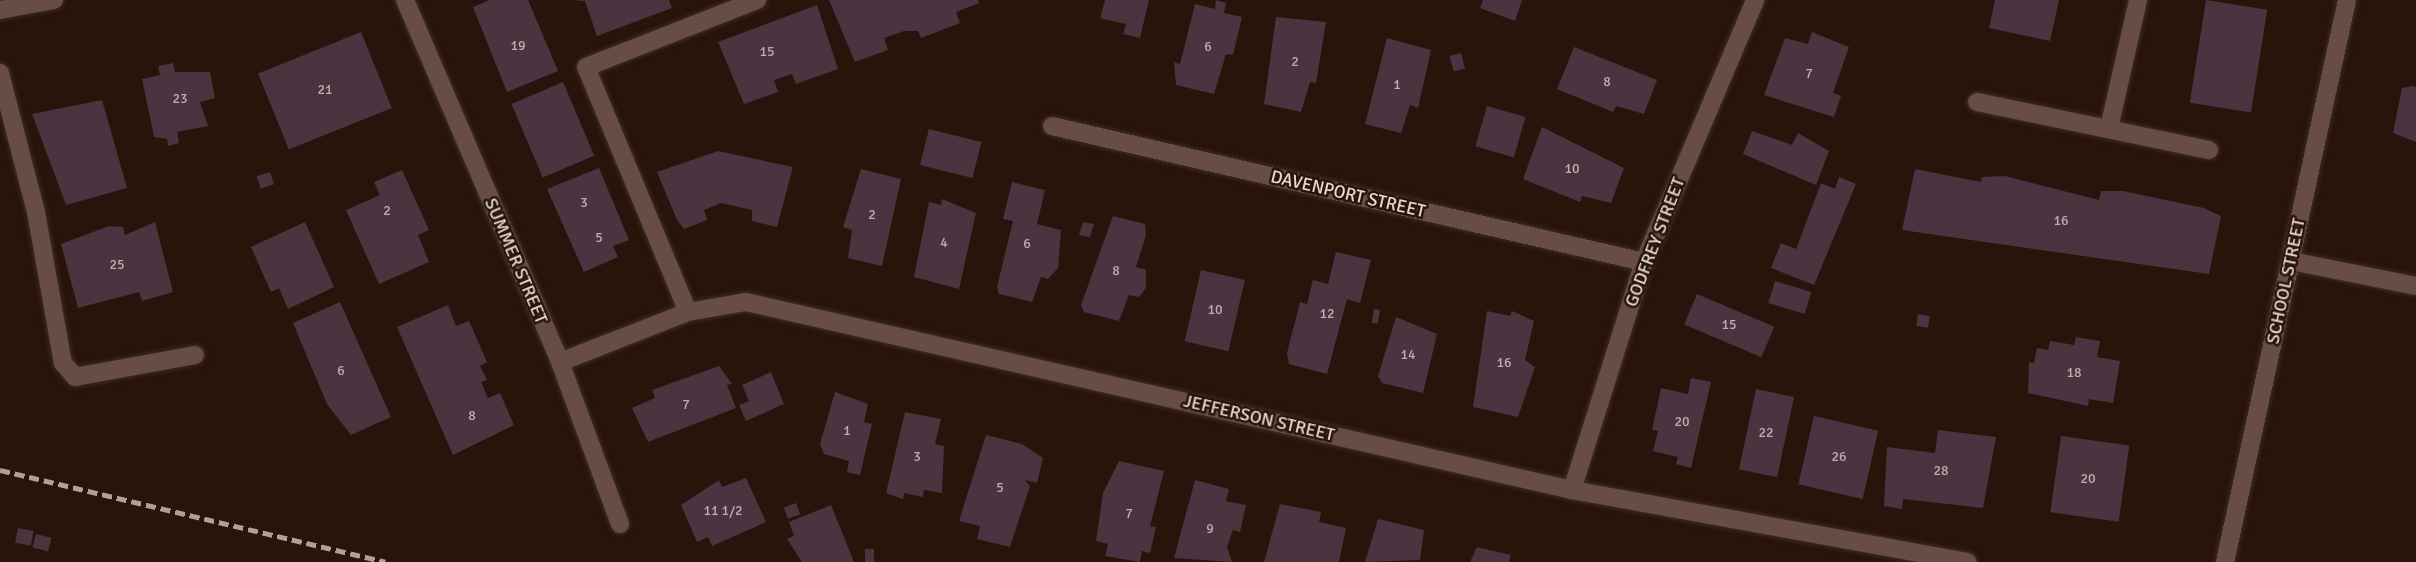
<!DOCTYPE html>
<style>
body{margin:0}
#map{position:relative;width:2416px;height:562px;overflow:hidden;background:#29140b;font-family:Signika,sans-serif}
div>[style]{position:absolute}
.building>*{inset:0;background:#4b333f;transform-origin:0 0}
.roads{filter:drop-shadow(0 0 2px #3c2d2a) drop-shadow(0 0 2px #3c2d2a)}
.minor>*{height:18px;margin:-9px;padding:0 9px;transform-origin:9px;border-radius:9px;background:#674d43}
.rail>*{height:5px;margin-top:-2.5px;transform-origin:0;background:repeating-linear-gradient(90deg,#b1a09a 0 10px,transparent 0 15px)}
span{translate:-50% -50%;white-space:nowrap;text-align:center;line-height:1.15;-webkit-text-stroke:5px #29140b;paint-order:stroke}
.number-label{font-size:14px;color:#c0afad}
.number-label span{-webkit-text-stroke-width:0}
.street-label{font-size:18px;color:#e7d8d2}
</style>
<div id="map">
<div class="building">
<div style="clip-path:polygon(490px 0,528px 0,558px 71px,507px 92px,473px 7px)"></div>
<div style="clip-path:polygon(572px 0,669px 0,672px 8px,597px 36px,585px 1px)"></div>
<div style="clip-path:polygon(829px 0,978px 0,979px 3px,956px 12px,960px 23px,921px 38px,918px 31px,904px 31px,884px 38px,888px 50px,855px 62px)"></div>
<div style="clip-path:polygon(1105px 0,1149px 0,1140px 38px,1123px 34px,1126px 24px,1100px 18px)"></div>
<div style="clip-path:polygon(1216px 0,1226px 3px,1224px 13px,1242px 17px,1233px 55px,1226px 54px,1214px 94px,1176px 85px,1174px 62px,1180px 64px,1195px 4px,1215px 9px)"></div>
<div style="clip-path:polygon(1483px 0,1522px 0,1515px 21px,1480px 8px)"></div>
<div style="clip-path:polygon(1995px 0,2059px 0,2050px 41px,1989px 28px)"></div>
<div style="left:2206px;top:0;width:62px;height:104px;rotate:9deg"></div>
<div style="clip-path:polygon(817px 5px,838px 69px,796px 84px,792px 74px,774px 80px,778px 92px,744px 104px,718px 42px)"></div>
<div style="clip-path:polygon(1276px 17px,1326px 22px,1316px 83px,1310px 82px,1301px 112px,1264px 104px)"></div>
<div style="left:361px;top:32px;width:82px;height:111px;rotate:68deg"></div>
<div style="clip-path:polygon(1812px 32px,1849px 47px,1833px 93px,1841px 96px,1834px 117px,1764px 95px,1785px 38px,1808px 44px)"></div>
<div style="clip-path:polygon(1387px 38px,1431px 50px,1418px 108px,1410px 105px,1401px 133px,1365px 124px)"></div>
<div style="clip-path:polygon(1574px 47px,1657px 80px,1644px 114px,1616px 106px,1613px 112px,1557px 89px)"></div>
<div style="left:1461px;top:53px;width:16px;height:12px;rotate:75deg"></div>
<div style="clip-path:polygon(173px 63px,175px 72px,210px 72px,215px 98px,200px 102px,208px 126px,177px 132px,179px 143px,168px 146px,167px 139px,154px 137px,142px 79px,160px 75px,158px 66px)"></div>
<div style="left:563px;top:82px;width:80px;height:56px;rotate:67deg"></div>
<div style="clip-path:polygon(2413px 86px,2416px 87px,2416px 142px,2393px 133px,2402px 88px)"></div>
<div style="clip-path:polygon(102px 100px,127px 188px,66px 205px,32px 114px)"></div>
<div style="left:1487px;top:106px;width:40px;height:42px;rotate:16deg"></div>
<div style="clip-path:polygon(1542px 127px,1624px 168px,1611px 203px,1582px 196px,1580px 202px,1523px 179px)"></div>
<div style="left:929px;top:129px;width:54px;height:37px;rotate:14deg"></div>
<div style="clip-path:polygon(1752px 131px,1792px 145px,1798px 133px,1829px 151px,1816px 185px,1743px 154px)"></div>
<div style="clip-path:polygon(718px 151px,793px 167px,777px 227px,752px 221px,752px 210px,721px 203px,704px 210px,707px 220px,684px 229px,677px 220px,657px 172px)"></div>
<div style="clip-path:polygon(599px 168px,629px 240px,613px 246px,618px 257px,584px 272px,547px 189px)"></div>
<div style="clip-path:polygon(861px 169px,901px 179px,882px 266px,848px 258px,852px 230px,843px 227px)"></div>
<div style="clip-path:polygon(1915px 169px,1981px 182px,1982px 177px,2005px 176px,2099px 200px,2101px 191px,2123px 191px,2204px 208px,2221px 216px,2209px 274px,1902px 230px)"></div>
<div style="clip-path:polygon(402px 170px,429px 230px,418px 235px,429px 262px,379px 284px,346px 210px,380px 195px,374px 182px)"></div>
<div style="left:270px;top:172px;width:13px;height:14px;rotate:72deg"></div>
<div style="clip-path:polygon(1839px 177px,1856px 184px,1814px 285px,1771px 268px,1781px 243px,1796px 249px,1821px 183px,1835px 189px)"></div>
<div style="clip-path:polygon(1012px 182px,1045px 190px,1037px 224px,1061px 230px,1058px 268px,1048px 279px,1041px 277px,1032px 302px,999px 294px,997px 287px,1013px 221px,1003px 219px)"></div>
<div style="clip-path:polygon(942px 199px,976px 213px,959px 289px,914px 277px,929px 202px,941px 205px)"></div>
<div style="clip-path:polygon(1113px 216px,1145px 224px,1146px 235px,1136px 267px,1146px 270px,1146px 288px,1139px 297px,1129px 295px,1119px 321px,1084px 312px,1081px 305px)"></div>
<div style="clip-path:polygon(155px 222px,173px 292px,142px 301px,139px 292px,78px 308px,61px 244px,109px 226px,123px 227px,125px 235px)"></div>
<div style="clip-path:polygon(305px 222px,334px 287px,288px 309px,279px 288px,271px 292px,251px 247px)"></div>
<div style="clip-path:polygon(1083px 222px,1094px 224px,1090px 237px,1079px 235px)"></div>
<div style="clip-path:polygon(1336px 252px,1371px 260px,1360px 303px,1347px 299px,1327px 374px,1289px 364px,1287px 353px,1300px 302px,1307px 304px,1313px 280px,1328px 284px)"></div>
<div style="left:1201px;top:270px;width:45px;height:73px;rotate:13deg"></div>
<div style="left:1775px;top:281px;width:38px;height:23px;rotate:17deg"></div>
<div style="left:1697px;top:294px;width:84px;height:33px;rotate:23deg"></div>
<div style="clip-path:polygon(340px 302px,391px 417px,351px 435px,327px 404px,293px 323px)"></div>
<div style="clip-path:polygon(448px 305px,456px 326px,469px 321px,487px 362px,480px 366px,487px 380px,481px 382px,488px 398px,500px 393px,514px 425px,453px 455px,397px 327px)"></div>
<div style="left:1374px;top:309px;width:6px;height:14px;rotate:9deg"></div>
<div style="clip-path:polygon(1487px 311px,1510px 316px,1512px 311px,1534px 321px,1525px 360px,1535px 367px,1518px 417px,1473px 407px)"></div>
<div style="left:1918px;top:314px;width:12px;height:12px;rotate:9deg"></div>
<div style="clip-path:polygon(1396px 317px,1437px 334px,1423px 393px,1382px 383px,1378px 376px)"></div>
<div style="clip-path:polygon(2076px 337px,2100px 341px,2097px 357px,2120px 361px,2113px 403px,2089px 399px,2088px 406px,2028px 393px,2029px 362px,2034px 363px,2037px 348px,2048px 350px,2050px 341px,2074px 345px)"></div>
<div style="clip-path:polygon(719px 366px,732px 384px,727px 385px,736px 408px,648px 442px,632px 408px,655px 398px,652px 390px)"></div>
<div style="clip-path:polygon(771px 372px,784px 404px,746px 421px,739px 405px,749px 401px,742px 385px)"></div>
<div style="clip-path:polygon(1691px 378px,1711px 382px,1691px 468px,1676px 464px,1678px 457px,1653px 451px,1658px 431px,1652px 430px,1661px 388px,1688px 394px)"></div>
<div style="left:1756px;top:389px;width:39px;height:82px;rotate:12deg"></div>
<div style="clip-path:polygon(835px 392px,868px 404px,864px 422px,872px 424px,860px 475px,847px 472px,849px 461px,824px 454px,820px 444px)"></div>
<div style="clip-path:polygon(905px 412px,941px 419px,935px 444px,944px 446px,942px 493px,924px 490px,923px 497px,904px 493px,903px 499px,886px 493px)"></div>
<div style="left:1814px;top:416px;width:66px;height:70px;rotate:13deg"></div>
<div style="clip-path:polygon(1938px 430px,1996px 437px,1983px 508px,1903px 499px,1902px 509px,1884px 506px,1887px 447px,1935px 453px)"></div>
<div style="clip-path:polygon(986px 435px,1022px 444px,1043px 458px,1037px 483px,1025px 480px,1030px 486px,1010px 547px,977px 539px,980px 526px,959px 521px)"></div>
<div style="left:2061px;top:436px;width:69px;height:77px;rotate:8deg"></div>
<div style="clip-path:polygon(1119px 461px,1164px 471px,1150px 526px,1156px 527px,1150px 553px,1142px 551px,1140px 562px,1105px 556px,1108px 544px,1096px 541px,1103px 493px)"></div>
<div style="clip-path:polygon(746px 478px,766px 522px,712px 546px,708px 537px,697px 542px,681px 505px,719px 480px,722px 487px)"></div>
<div style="clip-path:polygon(1195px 480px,1229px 489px,1226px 501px,1246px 505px,1240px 532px,1233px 530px,1227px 547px,1232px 562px,1174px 558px)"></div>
<div style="left:796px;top:503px;width:12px;height:13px;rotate:70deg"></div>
<div style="clip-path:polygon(1280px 504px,1321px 512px,1319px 522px,1346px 528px,1339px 562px,1264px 562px)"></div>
<div style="clip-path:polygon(831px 505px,854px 562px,802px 562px,787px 539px,794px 536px,789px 522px)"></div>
<div style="clip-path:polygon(1378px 519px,1424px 530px,1420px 560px,1365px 562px)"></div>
<div style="left:18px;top:528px;width:16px;height:15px;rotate:11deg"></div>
<div style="left:36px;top:534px;width:16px;height:14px;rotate:14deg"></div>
<div style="clip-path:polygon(1477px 547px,1511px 555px,1509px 562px,1470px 562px)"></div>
<div style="left:865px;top:549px;width:9px;height:13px"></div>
</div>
<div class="roads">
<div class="minor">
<div style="left:405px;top:0;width:394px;rotate:66.8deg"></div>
<div style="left:560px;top:362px;width:173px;rotate:69.7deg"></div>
<div style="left:0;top:10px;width:55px;rotate:-10.5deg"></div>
<div style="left:0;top:73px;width:144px;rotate:75.5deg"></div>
<div style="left:36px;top:212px;width:153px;rotate:79.9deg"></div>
<div style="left:63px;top:363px;width:18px;rotate:49deg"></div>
<div style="left:75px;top:377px;width:122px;rotate:-10.4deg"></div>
<div style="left:1977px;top:102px;width:237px;rotate:11.7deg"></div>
<div style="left:1052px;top:126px;width:607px;rotate:12.94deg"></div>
<div style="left:2109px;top:128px;width:131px;rotate:-77.2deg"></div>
<div style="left:2291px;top:261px;width:127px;rotate:11.3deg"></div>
<div style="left:688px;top:312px;width:265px;rotate:-112.6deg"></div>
<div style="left:586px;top:67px;width:184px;rotate:-21.4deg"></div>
<div style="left:560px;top:362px;width:137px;rotate:-21.3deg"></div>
<div style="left:688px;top:312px;width:59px;rotate:-9.8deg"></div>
<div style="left:746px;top:302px;width:847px;rotate:12.82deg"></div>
<div style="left:1572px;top:490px;width:402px;rotate:10.3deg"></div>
<div style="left:1572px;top:490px;width:239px;rotate:-72.5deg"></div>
<div style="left:1644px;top:262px;width:285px;rotate:-67deg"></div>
<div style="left:2225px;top:562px;width:575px;rotate:-77.75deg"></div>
</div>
</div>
<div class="rail">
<div style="left:0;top:470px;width:396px;rotate:13.4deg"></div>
</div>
<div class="number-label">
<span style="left:518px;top:46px">19</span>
<span style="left:1208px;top:47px">6</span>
<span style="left:767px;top:52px">15</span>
<span style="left:1295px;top:62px">2</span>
<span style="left:1809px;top:74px">7</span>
<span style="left:1607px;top:82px">8</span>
<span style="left:1397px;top:85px">1</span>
<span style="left:325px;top:90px">21</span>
<span style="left:180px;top:99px">23</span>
<span style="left:1572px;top:169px">10</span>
<span style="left:584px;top:203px">3</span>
<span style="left:387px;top:211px">2</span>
<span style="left:872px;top:215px">2</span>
<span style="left:2061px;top:221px">16</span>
<span style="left:599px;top:238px">5</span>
<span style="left:944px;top:243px">4</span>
<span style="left:1027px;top:244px">6</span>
<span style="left:117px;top:265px">25</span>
<span style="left:1116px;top:271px">8</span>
<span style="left:1215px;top:310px">10</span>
<span style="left:1327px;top:314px">12</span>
<span style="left:1729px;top:325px">15</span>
<span style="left:1408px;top:355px">14</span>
<span style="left:1504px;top:363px">16</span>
<span style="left:341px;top:371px">6</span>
<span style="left:2074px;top:373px">18</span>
<span style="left:686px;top:405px">7</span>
<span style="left:472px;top:416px">8</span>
<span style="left:1682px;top:422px">20</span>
<span style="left:847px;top:431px">1</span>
<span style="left:1766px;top:433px">22</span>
<span style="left:917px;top:457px">3</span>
<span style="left:1839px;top:457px">26</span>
<span style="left:1941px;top:471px">28</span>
<span style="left:2088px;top:479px">20</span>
<span style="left:1000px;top:488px">5</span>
<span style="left:723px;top:511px">11 1/2</span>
<span style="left:1129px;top:514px">7</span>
<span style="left:1210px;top:529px">9</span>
</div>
<div class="street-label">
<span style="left:1348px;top:194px;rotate:13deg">DAVENPORT STREET</span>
<span style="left:1655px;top:242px;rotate:-69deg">GODFREY STREET</span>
<span style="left:516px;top:261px;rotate:67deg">SUMMER STREET</span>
<span style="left:2286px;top:281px;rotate:-78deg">SCHOOL STREET</span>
<span style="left:1259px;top:418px;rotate:13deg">JEFFERSON STREET</span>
</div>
</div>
